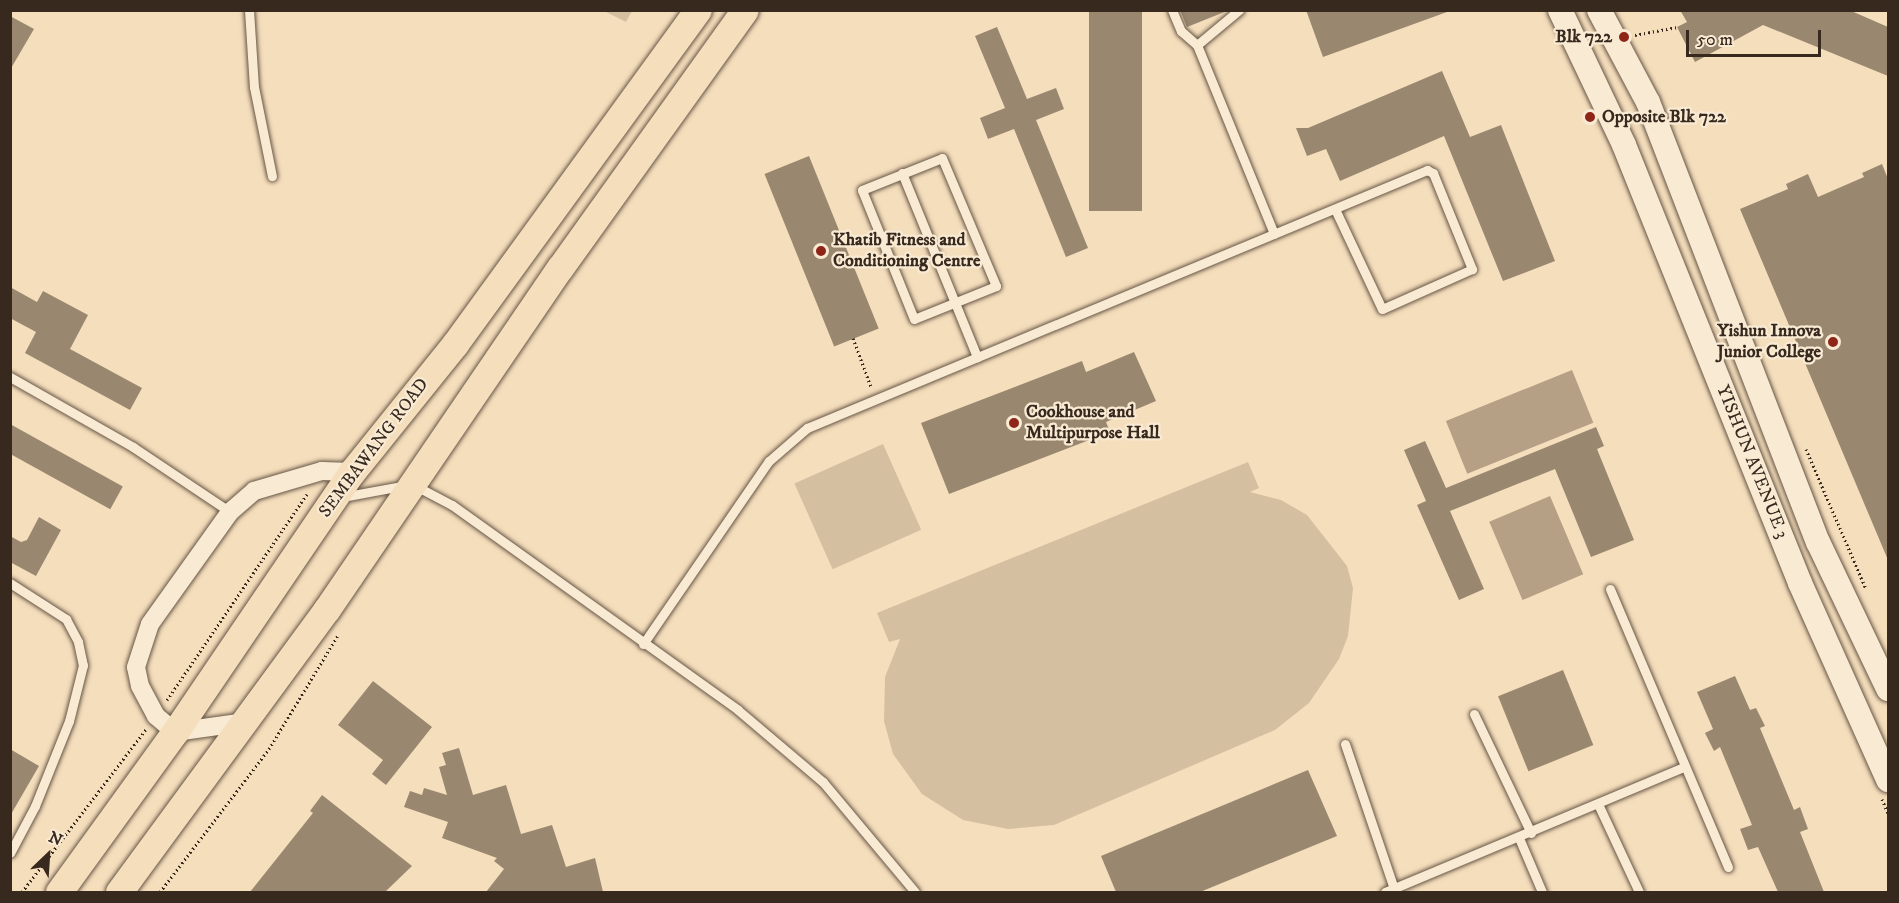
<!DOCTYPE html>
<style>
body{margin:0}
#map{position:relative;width:1899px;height:903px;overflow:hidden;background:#f5debc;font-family:"IM FELL DW Pica",serif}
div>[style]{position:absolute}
.green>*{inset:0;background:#d5bfa1;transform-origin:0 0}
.water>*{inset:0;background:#b5a086;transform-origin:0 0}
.building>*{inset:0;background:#9a8770;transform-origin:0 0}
.path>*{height:3px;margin-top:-1.5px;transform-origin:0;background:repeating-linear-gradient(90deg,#38291e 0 1.5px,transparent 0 4.5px)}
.roads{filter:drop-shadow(0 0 2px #675646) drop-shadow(0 0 2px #675646)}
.lane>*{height:9px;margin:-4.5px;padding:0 4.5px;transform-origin:4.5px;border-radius:4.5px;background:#f8ead3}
.street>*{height:18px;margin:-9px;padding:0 9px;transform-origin:9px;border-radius:9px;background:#f8ead3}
.secondary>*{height:24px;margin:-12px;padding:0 12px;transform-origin:12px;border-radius:12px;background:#f8ead3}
.primary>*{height:27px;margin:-13.5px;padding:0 13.5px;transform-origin:13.5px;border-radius:13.5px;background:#f5debc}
.dots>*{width:16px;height:16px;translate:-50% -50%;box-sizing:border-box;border:3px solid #f8ead3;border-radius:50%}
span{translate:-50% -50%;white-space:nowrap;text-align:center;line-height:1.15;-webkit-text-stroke:4.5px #f8ead3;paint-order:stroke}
.poi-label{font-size:18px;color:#38291e;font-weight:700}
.right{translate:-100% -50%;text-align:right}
.left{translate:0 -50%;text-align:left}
.street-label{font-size:18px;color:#38291e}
.frame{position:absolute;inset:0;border:12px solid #38291e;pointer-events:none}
.north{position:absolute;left:18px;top:825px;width:60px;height:60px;-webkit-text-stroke:4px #f8ead3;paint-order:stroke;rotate:25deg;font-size:16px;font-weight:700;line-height:24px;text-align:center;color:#38291e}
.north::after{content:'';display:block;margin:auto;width:21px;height:27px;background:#38291e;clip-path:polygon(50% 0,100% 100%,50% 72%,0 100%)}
.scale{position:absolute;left:1686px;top:30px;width:135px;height:27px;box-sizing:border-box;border:3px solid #38291e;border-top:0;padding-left:8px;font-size:18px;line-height:21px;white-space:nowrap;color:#38291e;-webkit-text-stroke:4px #f8ead3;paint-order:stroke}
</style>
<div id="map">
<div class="green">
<div style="clip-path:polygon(604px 11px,632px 10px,632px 11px,626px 22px)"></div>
<div style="left:883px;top:444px;width:94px;height:97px;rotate:66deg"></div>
<div style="clip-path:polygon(1248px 462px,1259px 488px,1250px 492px,1281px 500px,1307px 515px,1347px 566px,1353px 588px,1348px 636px,1339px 659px,1309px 703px,1275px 730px,1054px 825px,1008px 829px,963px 820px,922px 794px,893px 754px,884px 721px,885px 677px,900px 639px,889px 642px,877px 613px)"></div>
</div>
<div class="water">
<div style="left:1572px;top:370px;width:57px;height:136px;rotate:68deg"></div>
<div style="left:1550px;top:496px;width:85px;height:66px;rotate:67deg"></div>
</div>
<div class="building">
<div style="left:1089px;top:10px;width:53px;height:201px"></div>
<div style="clip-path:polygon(1180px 10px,1226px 10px,1227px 11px,1187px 27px)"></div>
<div style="clip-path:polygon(1306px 10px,1447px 10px,1447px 12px,1323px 57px)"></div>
<div style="clip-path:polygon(1680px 10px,1849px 10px,1888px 27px,1888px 76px,1763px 25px,1695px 62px,1677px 27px,1687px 22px)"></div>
<div style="clip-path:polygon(10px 16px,34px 29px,10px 70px)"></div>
<div style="clip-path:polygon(997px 27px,1027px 99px,1056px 88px,1064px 109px,1036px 120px,1088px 248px,1066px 257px,1014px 129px,988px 139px,980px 118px,1005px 108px,975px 36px)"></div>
<div style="clip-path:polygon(1442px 71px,1470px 137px,1501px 125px,1555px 261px,1503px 281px,1444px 136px,1340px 181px,1326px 149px,1307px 156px,1296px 128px,1308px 128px)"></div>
<div style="left:809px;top:156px;width:186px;height:48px;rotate:68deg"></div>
<div style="clip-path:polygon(1882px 164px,1888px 179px,1888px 560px,1740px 209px,1788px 189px,1786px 184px,1808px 174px,1818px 197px,1864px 177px,1862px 173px)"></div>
<div style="clip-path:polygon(10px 287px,37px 302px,43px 291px,88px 315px,70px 349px,142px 388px,130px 410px,25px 353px,36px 332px,10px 318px)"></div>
<div style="clip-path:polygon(1134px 352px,1156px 401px,1106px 422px,1110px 432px,949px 494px,921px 423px,1082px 361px,1086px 372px)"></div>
<div style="left:10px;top:424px;width:129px;height:26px;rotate:29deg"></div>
<div style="clip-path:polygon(1596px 427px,1604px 446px,1597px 449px,1634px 540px,1591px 557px,1555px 469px,1450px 511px,1484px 589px,1459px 600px,1417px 505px,1426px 501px,1404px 450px,1425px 441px,1446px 488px)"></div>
<div style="clip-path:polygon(39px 517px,61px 530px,36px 576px,10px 562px,10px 536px,21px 542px,27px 540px)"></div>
<div style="left:1563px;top:670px;width:81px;height:70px;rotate:68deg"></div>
<div style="clip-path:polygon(1735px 676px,1750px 710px,1756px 708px,1765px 726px,1760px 728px,1794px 810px,1800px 807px,1808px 829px,1800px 832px,1824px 892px,1778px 892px,1758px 847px,1748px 850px,1740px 829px,1752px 825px,1720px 747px,1714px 751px,1705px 733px,1713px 729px,1697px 692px)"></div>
<div style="clip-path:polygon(373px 681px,432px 727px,386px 785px,372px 774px,383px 760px,338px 725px)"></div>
<div style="clip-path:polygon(459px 748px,473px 795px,506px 785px,521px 834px,552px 825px,566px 867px,595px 858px,603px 892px,486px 892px,504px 869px,494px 861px,497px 858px,442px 838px,448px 822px,404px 807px,410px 791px,422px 795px,424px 788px,447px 795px,439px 767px,446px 765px,442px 753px)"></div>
<div style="clip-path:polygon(10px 749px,39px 766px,10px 816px)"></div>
<div style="clip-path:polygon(1308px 770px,1337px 836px,1200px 892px,1116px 892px,1101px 856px)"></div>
<div style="clip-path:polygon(322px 795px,412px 866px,385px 892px,250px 892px,313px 813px,310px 811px)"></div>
</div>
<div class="path">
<div style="left:1635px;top:35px;width:43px;rotate:-10.8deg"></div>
<div style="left:853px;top:338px;width:52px;rotate:69.8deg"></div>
<div style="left:1806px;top:449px;width:152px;rotate:66.8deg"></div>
<div style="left:167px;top:700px;width:249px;rotate:-55.8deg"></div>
<div style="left:1882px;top:799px;width:15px;rotate:67deg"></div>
<div style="left:22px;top:892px;width:205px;rotate:-52.7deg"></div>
<div style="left:160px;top:892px;width:180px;rotate:-52.7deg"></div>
<div style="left:269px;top:749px;width:133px;rotate:-58.8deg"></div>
</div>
<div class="roads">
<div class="lane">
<div style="left:249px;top:10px;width:77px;rotate:86.3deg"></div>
<div style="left:254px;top:87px;width:91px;rotate:78.6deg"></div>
<div style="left:1172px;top:10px;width:23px;rotate:67deg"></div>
<div style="left:1181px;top:31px;width:21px;rotate:41deg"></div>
<div style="left:1197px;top:45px;width:204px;rotate:67.8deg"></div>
<div style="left:1197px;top:45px;width:55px;rotate:-39.8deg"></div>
<div style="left:942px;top:158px;width:139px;rotate:67.1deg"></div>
<div style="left:996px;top:286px;width:88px;rotate:158.1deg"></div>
<div style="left:914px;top:319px;width:139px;rotate:-112deg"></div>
<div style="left:862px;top:190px;width:86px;rotate:-21.8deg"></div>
<div style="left:902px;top:173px;width:199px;rotate:67.8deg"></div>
<div style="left:10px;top:377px;width:142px;rotate:29.6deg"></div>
<div style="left:133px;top:447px;width:117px;rotate:33.8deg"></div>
<div style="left:342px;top:497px;width:71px;rotate:-10.5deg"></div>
<div style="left:412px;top:484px;width:45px;rotate:27.7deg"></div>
<div style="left:452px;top:505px;width:352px;rotate:35.6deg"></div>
<div style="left:738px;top:710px;width:111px;rotate:40.3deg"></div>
<div style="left:823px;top:782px;width:143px;rotate:50.1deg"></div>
<div style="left:10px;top:583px;width:67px;rotate:32.7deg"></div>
<div style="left:66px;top:619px;width:26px;rotate:62deg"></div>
<div style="left:78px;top:642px;width:24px;rotate:78deg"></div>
<div style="left:83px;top:665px;width:58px;rotate:104deg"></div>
<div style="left:69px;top:721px;width:92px;rotate:111.8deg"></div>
<div style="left:35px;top:806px;width:53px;rotate:118deg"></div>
<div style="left:1610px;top:589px;width:302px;rotate:67deg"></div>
<div style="left:643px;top:644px;width:222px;rotate:-55.5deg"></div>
<div style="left:769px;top:461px;width:50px;rotate:-41deg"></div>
<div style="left:807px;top:428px;width:672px;rotate:-22.59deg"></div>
<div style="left:1427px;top:170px;width:7px;rotate:27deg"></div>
<div style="left:1433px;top:173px;width:104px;rotate:67.9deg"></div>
<div style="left:1472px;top:269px;width:98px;rotate:156deg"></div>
<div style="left:1382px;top:309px;width:110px;rotate:-115.2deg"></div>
<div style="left:1474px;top:714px;width:132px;rotate:64.4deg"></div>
<div style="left:1345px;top:744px;width:153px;rotate:71.3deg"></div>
<div style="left:1598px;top:804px;width:97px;rotate:65deg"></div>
<div style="left:1519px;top:838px;width:59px;rotate:66.9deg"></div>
<div style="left:1385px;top:892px;width:324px;rotate:-22.7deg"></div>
</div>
<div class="street">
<div style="left:246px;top:722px;width:72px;rotate:172deg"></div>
<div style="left:175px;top:732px;width:25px;rotate:-140deg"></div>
<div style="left:156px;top:716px;width:34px;rotate:-118deg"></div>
<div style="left:140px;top:686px;width:19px;rotate:-102deg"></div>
<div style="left:136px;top:667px;width:45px;rotate:-72deg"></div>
<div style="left:150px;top:624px;width:138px;rotate:-54.5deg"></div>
<div style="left:230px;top:512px;width:32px;rotate:-41deg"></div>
<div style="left:254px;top:491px;width:71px;rotate:-16.4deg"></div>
<div style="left:322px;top:471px;width:30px;rotate:2deg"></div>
</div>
<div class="secondary">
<div style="left:1560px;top:10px;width:149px;rotate:64.6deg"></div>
<div style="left:1624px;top:145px;width:472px;rotate:68.1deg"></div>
<div style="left:1800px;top:583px;width:216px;rotate:65.9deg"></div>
<div style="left:1599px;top:10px;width:104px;rotate:62deg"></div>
<div style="left:1648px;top:102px;width:472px;rotate:68.9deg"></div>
<div style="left:1818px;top:542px;width:163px;rotate:64.5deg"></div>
</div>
<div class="primary">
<div style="left:59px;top:892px;width:198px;rotate:-54.1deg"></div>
<div style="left:175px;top:732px;width:315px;rotate:-55.8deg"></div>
<div style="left:352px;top:472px;width:164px;rotate:-51.2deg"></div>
<div style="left:455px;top:344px;width:413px;rotate:-54deg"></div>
<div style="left:119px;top:892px;width:351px;rotate:-53.7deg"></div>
<div style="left:327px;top:609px;width:413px;rotate:-55.7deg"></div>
<div style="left:560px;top:268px;width:317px;rotate:-54.4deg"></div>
</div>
</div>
<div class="dots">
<div style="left:1624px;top:37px;background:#8f2418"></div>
<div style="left:1590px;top:117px;background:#8f2418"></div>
<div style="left:821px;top:251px;background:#8f2418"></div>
<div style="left:1833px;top:342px;background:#8f2418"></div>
<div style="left:1014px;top:423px;background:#8f2418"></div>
</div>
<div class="poi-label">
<span class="right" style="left:1612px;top:37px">Blk 722</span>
<span class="left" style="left:1602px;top:117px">Opposite Blk 722</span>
<span class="left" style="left:833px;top:251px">Khatib Fitness and<br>Conditioning Centre</span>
<span class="right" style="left:1821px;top:342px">Yishun Innova<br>Junior College</span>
<span class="left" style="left:1026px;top:423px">Cookhouse and<br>Multipurpose Hall</span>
</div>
<div class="street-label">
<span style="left:374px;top:448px;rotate:-53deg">SEMBAWANG ROAD</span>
<span style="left:1752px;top:462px;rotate:68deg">YISHUN AVENUE 3</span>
</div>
<div class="frame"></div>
<div class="north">N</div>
<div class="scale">50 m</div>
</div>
